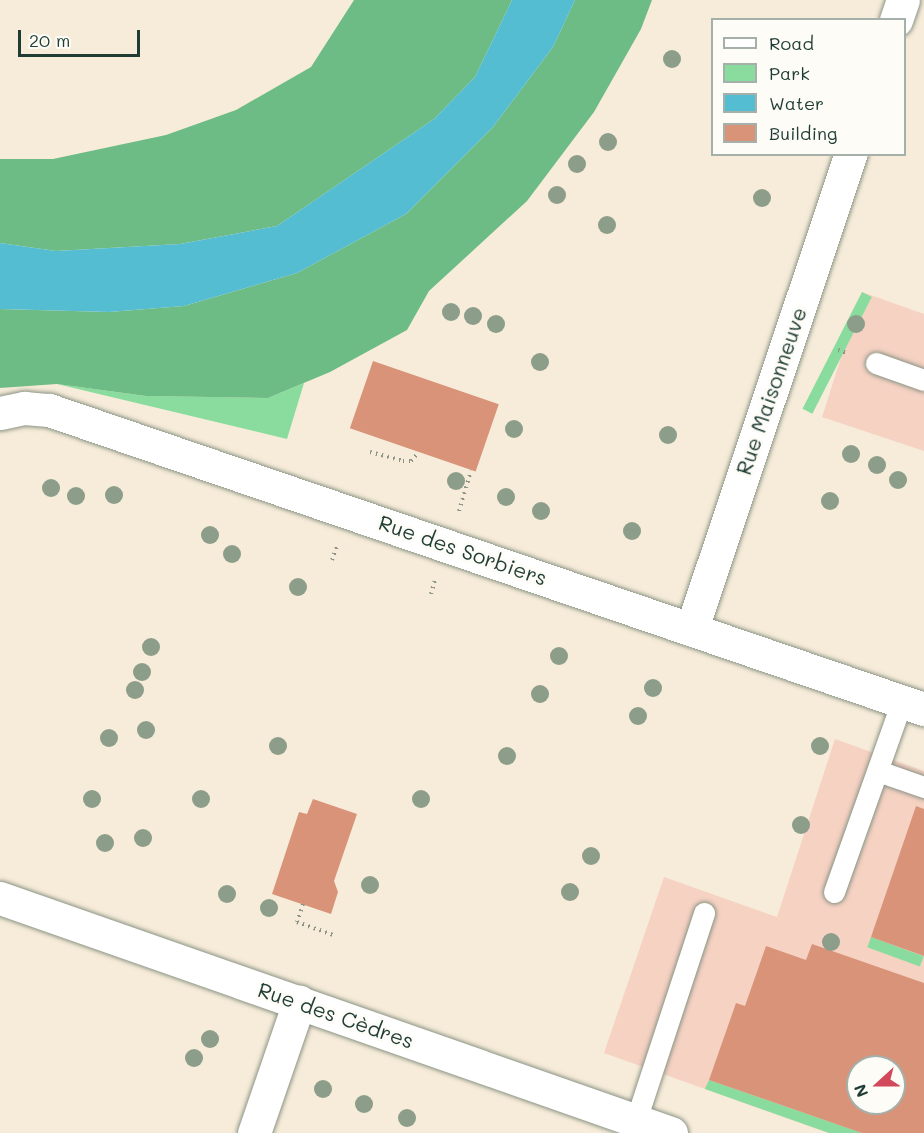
<!DOCTYPE html>
<meta charset="utf-8">
<style>
body{margin:0}
#map{position:relative;width:924px;height:1133px;overflow:hidden;background:#f7ecd9;font-family:Mali,sans-serif}
div>[style]{position:absolute}
.built>*{inset:0;background:#f6d2c3}
.green>*{inset:0;background:#89dc9e;transform-origin:0 0}
.forest>*{inset:0;background:#6ebc85}
.water>*{inset:0;background:#55bdd2}
.building>*{inset:0;background:#d89379;transform-origin:0 0}
.path>*{height:4px;margin-top:-2px;transform-origin:0;background:repeating-linear-gradient(90deg,#8b9486 0 1.5px,transparent 0 6px)}
.roads{filter:drop-shadow(0 0 2px #8b9486) drop-shadow(0 0 2px #8b9486)}
.service>*{height:21px;margin:-10.5px;padding:0 10.5px;transform-origin:10.5px;border-radius:10.5px;background:#fff}
.minor>*{height:33px;margin:-16.5px;padding:0 16.5px;transform-origin:16.5px;border-radius:16.5px;background:#fff}
.trees>*{width:18px;height:18px;margin:-9px;border-radius:50%;background:#8c9d8a}
span{translate:-50% -50%;white-space:nowrap;text-align:center;line-height:1.15;-webkit-text-stroke:6px #fdfcf7;paint-order:stroke}
.street-label{font-size:21px;color:#1f3d34}
.legend{position:absolute;left:711px;top:18px;width:195px;height:138px;box-sizing:border-box;background:#fdfcf7;border:2px solid #a4b0a9;margin:0;padding:8px 10px;list-style:none;font-size:18px;color:#1f3d34}
.legend li{display:flex;align-items:center;gap:12px;height:30px}
.legend b{width:30px;border:2px solid #a4b0a9}
.north{position:absolute;left:846px;top:1055px;width:60px;height:60px;box-sizing:border-box;background:#fdfcf7;border:2px solid #a4b0a9;border-radius:50%;rotate:249deg;font-size:16px;font-weight:700;line-height:24px;text-align:center;color:#1f3d34}
.north::after{content:'';display:block;margin:auto;width:21px;height:27px;background:#d1495b;clip-path:polygon(50% 0,100% 100%,50% 72%,0 100%)}
.scale{position:absolute;left:18px;top:30px;width:122px;height:27px;box-sizing:border-box;border:3px solid #1f3d34;border-top:0;padding-left:8px;font-size:18px;line-height:21px;white-space:nowrap;color:#1f3d34;-webkit-text-stroke:4px #fdfcf7;paint-order:stroke}
</style>
<div id="map">
<div class="built">
<div style="clip-path:polygon(862px 292px,924px 314px,924px 451px,822px 417px)"></div>
<div style="clip-path:polygon(evenodd,835px 739px,924px 771px,924px 1133px,829px 1133px,604px 1053px,664px 877px,777px 917px,835px 739px,858px 1067px,894px 1067px,894px 1103px,858px 1103px,858px 1067px)"></div>
</div>
<div class="green">
<div style="left:862px;top:292px;width:11px;height:131px;rotate:27deg"></div>
<div style="clip-path:polygon(304px 383px,287px 439px,57px 384px,146px 396px,268px 398px)"></div>
<div style="left:871px;top:937px;width:56px;height:11px;rotate:20deg"></div>
<div style="clip-path:polygon(709px 1080px,862px 1133px,829px 1133px,705px 1089px)"></div>
</div>
<div class="forest">
<div style="clip-path:polygon(354px 0,512px 0,475px 77px,434px 119px,277px 226px,180px 244px,56px 251px,0 243px,0 159px,53px 159px,166px 135px,236px 110px,311px 67px)"></div>
<div style="clip-path:polygon(575px 0,652px 0,641px 29px,594px 112px,527px 201px,429px 291px,407px 330px,330px 372px,268px 398px,146px 396px,57px 384px,0 388px,0 309px,109px 312px,184px 306px,297px 273px,406px 214px,493px 127px,553px 47px)"></div>
</div>
<div class="water">
<div style="clip-path:polygon(512px 0,575px 0,553px 47px,493px 127px,406px 214px,297px 273px,184px 306px,109px 312px,0 309px,0 243px,56px 251px,180px 244px,277px 226px,434px 119px,475px 77px)"></div>
</div>
<div class="building">
<div style="left:373px;top:361px;width:133px;height:71px;rotate:19deg"></div>
<div style="clip-path:polygon(313px 799px,357px 814px,334px 881px,338px 892px,331px 914px,272px 894px,299px 812px,307px 814px)"></div>
<div style="clip-path:polygon(916px 806px,924px 809px,924px 956px,871px 937px)"></div>
<div style="clip-path:polygon(evenodd,812px 944px,924px 983px,924px 1133px,862px 1133px,709px 1080px,736px 1003px,745px 1006px,766px 946px,806px 960px,812px 944px,858px 1067px,894px 1067px,894px 1103px,858px 1103px,858px 1067px)"></div>
</div>
<div class="path">
<div style="left:838px;top:350px;width:9px;rotate:18deg"></div>
<div style="left:370px;top:452px;width:34px;rotate:15deg"></div>
<div style="left:403px;top:461px;width:8px"></div>
<div style="left:411px;top:461px;width:11px;rotate:-49deg"></div>
<div style="left:459px;top:511px;width:42px;rotate:-73.3deg"></div>
<div style="left:332px;top:560px;width:15px;rotate:-70deg"></div>
<div style="left:431px;top:594px;width:15px;rotate:-74deg"></div>
<div style="left:303px;top:904px;width:19px;rotate:108deg"></div>
<div style="left:297px;top:922px;width:41px;rotate:19.7deg"></div>
</div>
<div class="roads">
<div class="service">
<div style="left:876px;top:363px;width:51px;rotate:19.5deg"></div>
<div style="left:878px;top:771px;width:49px;rotate:19.2deg"></div>
<div style="left:834px;top:892px;width:203px;rotate:-70.4deg"></div>
<div style="left:636px;top:1120px;width:218px;rotate:-71.8deg"></div>
</div>
<div class="minor">
<div style="left:896px;top:20px;width:21px;rotate:-71deg"></div>
<div style="left:0;top:413px;width:25px;rotate:-12deg"></div>
<div style="left:24px;top:408px;width:25px;rotate:5deg"></div>
<div style="left:49px;top:410px;width:925px;rotate:18.87deg"></div>
<div style="left:692px;top:628px;width:500px;rotate:-71.5deg"></div>
<div style="left:0;top:898px;width:711px;rotate:19.3deg"></div>
<div style="left:254px;top:1133px;width:139px;rotate:-71deg"></div>
</div>
</div>
<div class="trees">
<div style="left:672px;top:59px"></div>
<div style="left:608px;top:142px"></div>
<div style="left:577px;top:164px"></div>
<div style="left:557px;top:195px"></div>
<div style="left:762px;top:198px"></div>
<div style="left:607px;top:225px"></div>
<div style="left:451px;top:312px"></div>
<div style="left:473px;top:316px"></div>
<div style="left:496px;top:324px"></div>
<div style="left:856px;top:324px"></div>
<div style="left:540px;top:362px"></div>
<div style="left:514px;top:429px"></div>
<div style="left:668px;top:435px"></div>
<div style="left:851px;top:454px"></div>
<div style="left:877px;top:465px"></div>
<div style="left:898px;top:480px"></div>
<div style="left:456px;top:481px"></div>
<div style="left:51px;top:488px"></div>
<div style="left:114px;top:495px"></div>
<div style="left:76px;top:496px"></div>
<div style="left:506px;top:497px"></div>
<div style="left:830px;top:501px"></div>
<div style="left:541px;top:511px"></div>
<div style="left:632px;top:531px"></div>
<div style="left:210px;top:535px"></div>
<div style="left:232px;top:554px"></div>
<div style="left:298px;top:587px"></div>
<div style="left:151px;top:647px"></div>
<div style="left:559px;top:656px"></div>
<div style="left:142px;top:672px"></div>
<div style="left:653px;top:688px"></div>
<div style="left:135px;top:690px"></div>
<div style="left:540px;top:694px"></div>
<div style="left:638px;top:716px"></div>
<div style="left:146px;top:730px"></div>
<div style="left:109px;top:738px"></div>
<div style="left:278px;top:746px"></div>
<div style="left:820px;top:746px"></div>
<div style="left:507px;top:756px"></div>
<div style="left:92px;top:799px"></div>
<div style="left:201px;top:799px"></div>
<div style="left:421px;top:799px"></div>
<div style="left:801px;top:825px"></div>
<div style="left:143px;top:838px"></div>
<div style="left:105px;top:843px"></div>
<div style="left:591px;top:856px"></div>
<div style="left:370px;top:885px"></div>
<div style="left:570px;top:892px"></div>
<div style="left:227px;top:894px"></div>
<div style="left:269px;top:908px"></div>
<div style="left:831px;top:942px"></div>
<div style="left:210px;top:1039px"></div>
<div style="left:194px;top:1058px"></div>
<div style="left:323px;top:1089px"></div>
<div style="left:364px;top:1104px"></div>
<div style="left:407px;top:1118px"></div>
</div>
<div class="street-label">
<span style="left:771px;top:391px;rotate:-71deg">Rue Maisonneuve</span>
<span style="left:463px;top:550px;rotate:19deg">Rue des Sorbiers</span>
<span style="left:336px;top:1015px;rotate:19deg">Rue des Cèdres</span>
</div>
<ul class="legend">
<li><b style="height:8px;background:#fff"></b>Road</li>
<li><b style="height:16px;background:#89dc9e"></b>Park</li>
<li><b style="height:16px;background:#55bdd2"></b>Water</li>
<li><b style="height:16px;background:#d89379"></b>Building</li>
</ul>
<div class="north">N</div>
<div class="scale">20 m</div>
</div>
